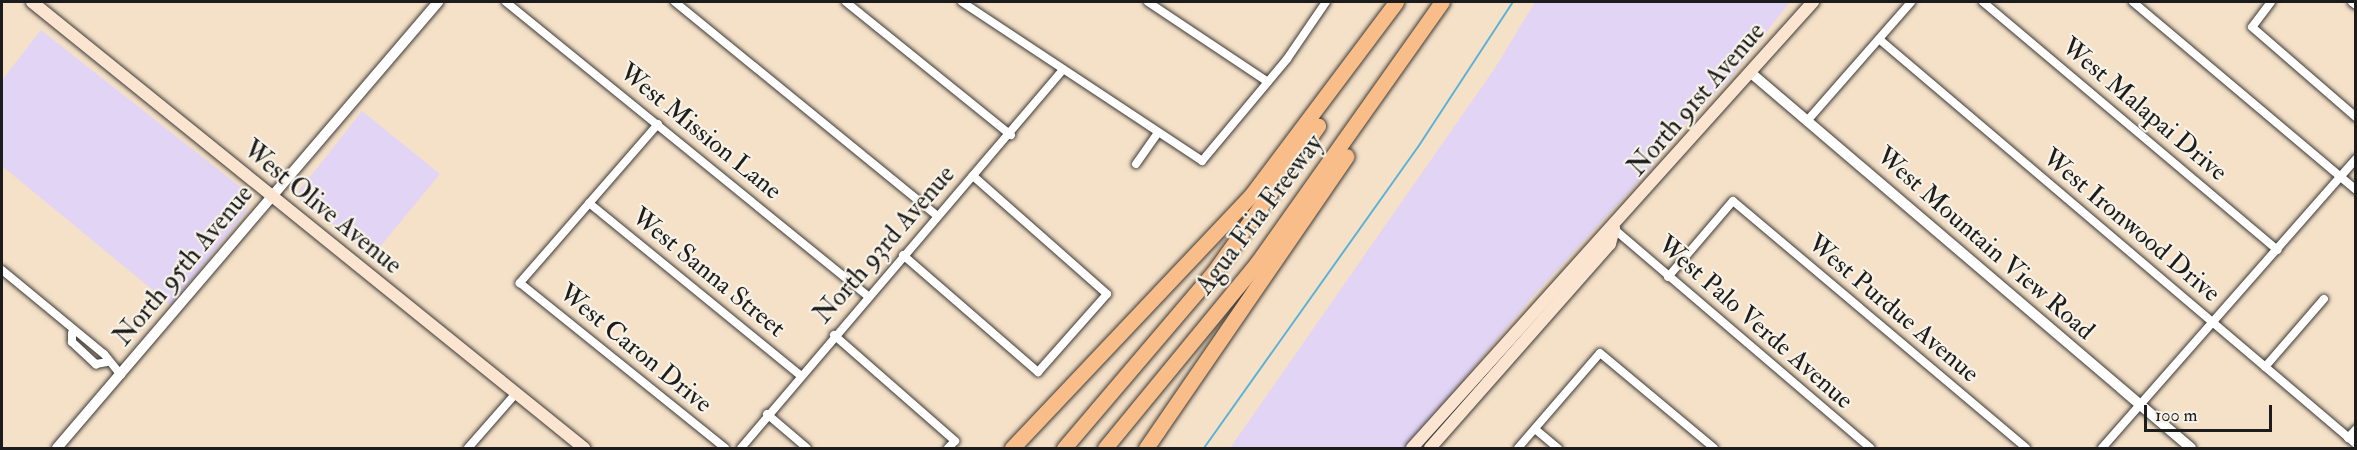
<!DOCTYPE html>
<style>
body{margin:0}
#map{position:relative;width:2357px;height:450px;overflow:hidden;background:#f5e1c8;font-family:"IM FELL Double Pica",serif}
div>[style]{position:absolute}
.built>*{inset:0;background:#e1d4f4}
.stream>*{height:2px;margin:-1px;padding:0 1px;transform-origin:1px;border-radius:1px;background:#5bb2d8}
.roads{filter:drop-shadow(0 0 2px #3d3a36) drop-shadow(0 0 2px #3d3a36)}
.minor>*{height:8px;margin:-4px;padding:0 4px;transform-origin:4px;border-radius:4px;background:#fff}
.tertiary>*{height:10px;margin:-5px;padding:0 5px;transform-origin:5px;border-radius:5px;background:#fff}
.secondary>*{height:12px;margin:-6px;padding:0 6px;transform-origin:6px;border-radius:6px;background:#fce5d0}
.motorway>*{height:15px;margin:-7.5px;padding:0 7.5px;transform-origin:7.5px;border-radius:7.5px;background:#f8bd89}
span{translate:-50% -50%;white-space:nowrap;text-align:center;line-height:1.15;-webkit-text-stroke:4.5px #f7f3e8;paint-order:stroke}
.street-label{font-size:26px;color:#1c1c1c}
.frame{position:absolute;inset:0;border:3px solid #1c1c1c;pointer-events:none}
.scale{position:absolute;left:2144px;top:405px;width:128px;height:27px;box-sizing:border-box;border:3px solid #1c1c1c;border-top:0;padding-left:8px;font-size:18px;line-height:21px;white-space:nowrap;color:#1c1c1c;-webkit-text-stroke:4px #f7f3e8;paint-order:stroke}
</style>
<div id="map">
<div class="built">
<div style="clip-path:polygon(1535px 2px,1790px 2px,1729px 80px,1667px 142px,1648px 171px,1533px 296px,1406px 448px,1230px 448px,1495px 68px)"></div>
<div style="clip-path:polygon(41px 30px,248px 193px,247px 211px,171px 305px,2px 166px,2px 80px)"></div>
<div style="clip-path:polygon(362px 111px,440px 174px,374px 254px,300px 200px,298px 192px)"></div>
</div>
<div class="stream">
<div style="left:1204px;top:448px;width:369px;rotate:-54.6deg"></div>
<div style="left:1418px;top:147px;width:173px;rotate:-56.8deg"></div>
</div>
<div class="roads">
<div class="minor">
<div style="left:506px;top:2px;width:466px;rotate:39.1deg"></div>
<div style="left:675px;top:2px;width:338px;rotate:39.2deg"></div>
<div style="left:846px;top:2px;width:212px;rotate:38.9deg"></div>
<div style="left:962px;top:2px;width:288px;rotate:33.5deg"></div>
<div style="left:1202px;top:161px;width:133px;rotate:-50.2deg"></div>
<div style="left:1287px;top:59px;width:69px;rotate:-55.6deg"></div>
<div style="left:1148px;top:2px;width:144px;rotate:33.7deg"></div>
<div style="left:1983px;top:2px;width:385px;rotate:40.1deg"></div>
<div style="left:2133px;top:2px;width:292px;rotate:40.1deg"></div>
<div style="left:2271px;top:2px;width:31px;rotate:127deg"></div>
<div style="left:2252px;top:27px;width:138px;rotate:40.9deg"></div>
<div style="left:2352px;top:2px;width:5px;rotate:37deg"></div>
<div style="left:1879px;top:39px;width:626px;rotate:40.33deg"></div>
<div style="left:1807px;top:121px;width:158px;rotate:-48.8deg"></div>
<div style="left:658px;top:124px;width:211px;rotate:131deg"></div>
<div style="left:520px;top:283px;width:263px;rotate:38.8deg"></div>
<div style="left:1136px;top:164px;width:37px;rotate:-55deg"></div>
<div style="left:589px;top:203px;width:272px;rotate:39.2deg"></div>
<div style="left:1614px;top:229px;width:337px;rotate:40.5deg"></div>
<div style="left:903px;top:255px;width:179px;rotate:40.9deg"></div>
<div style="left:1038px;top:372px;width:104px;rotate:-48.5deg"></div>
<div style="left:1107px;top:294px;width:179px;rotate:-138.6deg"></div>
<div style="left:2px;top:270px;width:132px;rotate:39.5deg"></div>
<div style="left:104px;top:354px;width:27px;rotate:51deg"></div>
<div style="left:1668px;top:277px;width:100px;rotate:-49.5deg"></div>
<div style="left:1733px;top:201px;width:383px;rotate:40.1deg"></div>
<div style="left:72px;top:333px;width:9px;rotate:90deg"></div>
<div style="left:72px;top:342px;width:33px;rotate:43deg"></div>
<div style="left:96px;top:364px;width:11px;rotate:-10deg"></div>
<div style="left:834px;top:335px;width:161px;rotate:41.2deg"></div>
<div style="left:955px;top:441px;width:10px;rotate:135deg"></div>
<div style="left:2265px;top:367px;width:90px;rotate:-49.1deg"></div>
<div style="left:767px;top:414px;width:52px;rotate:40.4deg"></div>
<div style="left:1535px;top:429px;width:30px;rotate:40deg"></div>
<div style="left:2348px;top:438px;width:12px;rotate:-48deg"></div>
<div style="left:468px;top:448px;width:74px;rotate:-48.8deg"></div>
<div style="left:741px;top:448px;width:497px;rotate:-49.6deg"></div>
<div style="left:1518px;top:448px;width:125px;rotate:-49.2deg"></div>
<div style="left:1600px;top:353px;width:148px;rotate:39.8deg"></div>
<div style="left:2102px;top:448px;width:385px;rotate:-48.7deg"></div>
</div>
<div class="tertiary">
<div style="left:1751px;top:73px;width:578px;rotate:40.44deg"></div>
<div style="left:57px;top:448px;width:587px;rotate:-49.49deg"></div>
</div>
<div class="secondary">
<div style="left:32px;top:2px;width:710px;rotate:38.94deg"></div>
<div style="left:1412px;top:448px;width:600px;rotate:-48.04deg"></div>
<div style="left:1430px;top:448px;width:272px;rotate:-48.6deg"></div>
<div style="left:1610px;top:244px;width:16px;rotate:-75deg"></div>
</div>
<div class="motorway">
<div style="left:1012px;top:448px;width:349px;rotate:-46.6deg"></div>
<div style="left:1252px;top:194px;width:240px;rotate:-53.1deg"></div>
<div style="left:1064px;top:448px;width:230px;rotate:-49.6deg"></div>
<div style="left:1213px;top:273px;width:181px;rotate:-54.5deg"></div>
<div style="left:1105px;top:448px;width:239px;rotate:-50.6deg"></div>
<div style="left:1257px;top:263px;width:320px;rotate:-54.7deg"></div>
<div style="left:1146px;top:448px;width:354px;rotate:-55.5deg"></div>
</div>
</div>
<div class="street-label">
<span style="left:1697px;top:100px;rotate:-49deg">North 91st Avenue</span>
<span style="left:2144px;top:110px;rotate:40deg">West Malapai Drive</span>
<span style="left:700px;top:132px;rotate:39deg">West Mission Lane</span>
<span style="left:322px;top:208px;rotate:39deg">West Olive Avenue</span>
<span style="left:1260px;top:215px;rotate:-53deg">Agua Fria Freeway</span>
<span style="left:2131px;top:226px;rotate:40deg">West Ironwood Drive</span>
<span style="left:1985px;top:244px;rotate:41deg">West Mountain View Road</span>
<span style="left:885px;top:245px;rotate:-49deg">North 93rd Avenue</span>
<span style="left:184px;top:266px;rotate:-50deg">North 95th Avenue</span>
<span style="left:708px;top:273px;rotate:39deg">West Sanna Street</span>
<span style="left:1893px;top:309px;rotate:40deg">West Purdue Avenue</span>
<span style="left:1755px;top:323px;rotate:41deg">West Palo Verde Avenue</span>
<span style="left:635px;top:349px;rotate:39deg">West Caron Drive</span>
</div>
<div class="frame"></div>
<div class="scale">100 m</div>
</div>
